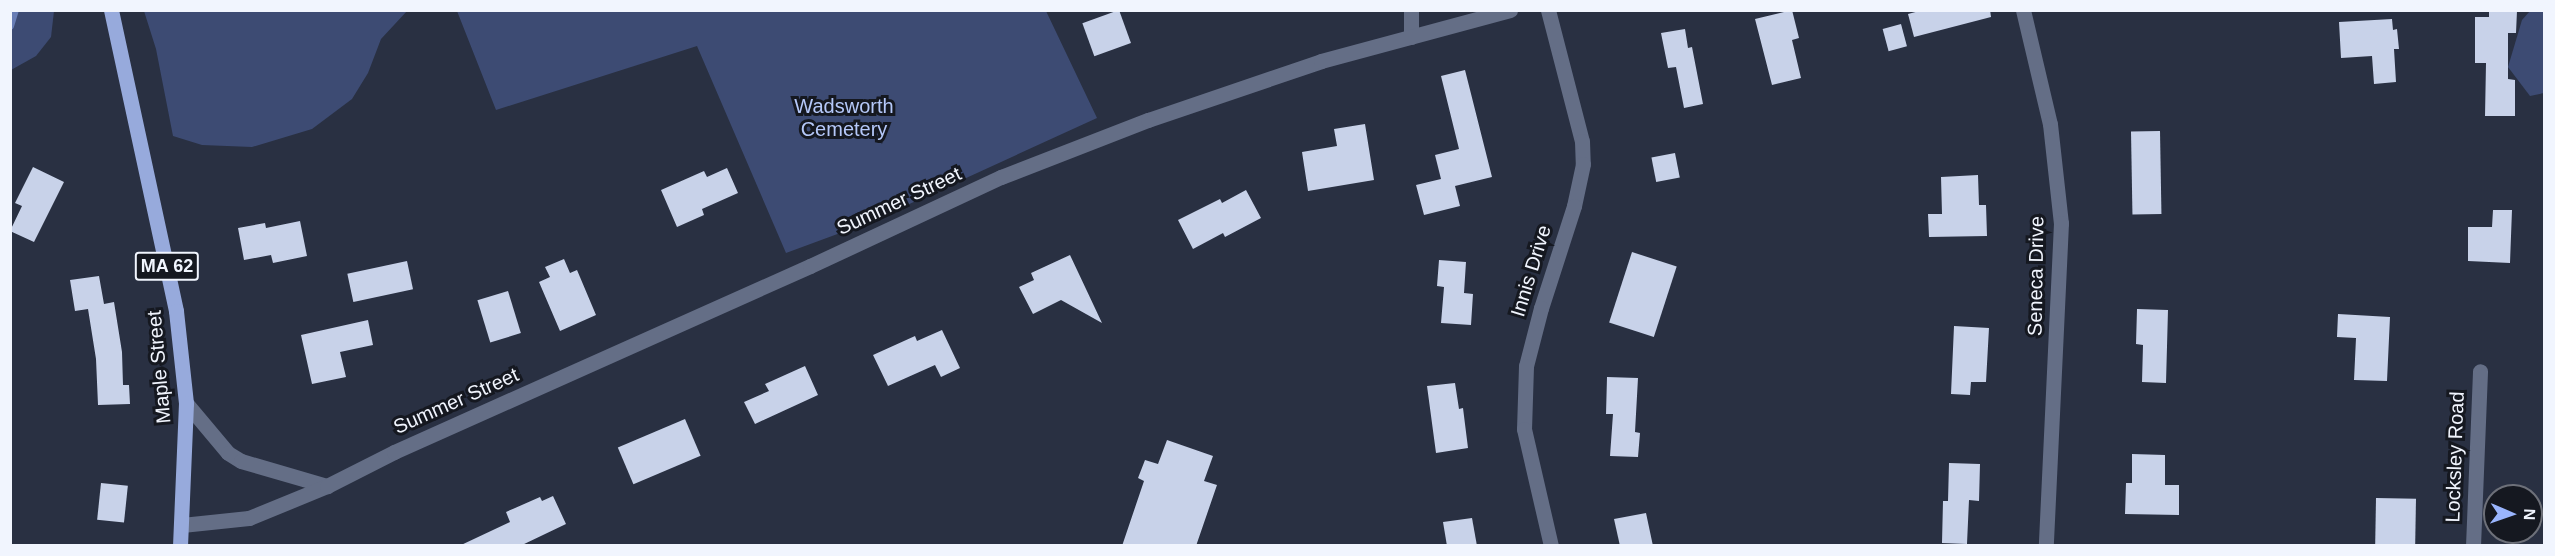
<!DOCTYPE html>
<style>
body{margin:0}
#map{position:relative;width:2555px;height:556px;overflow:hidden;background:#293042;font-family:Arial,sans-serif}
div>[style]{position:absolute}
.green>*{inset:0;background:#3d4b73}
.stream>*{height:8px;margin:-4px;padding:0 4px;transform-origin:4px;border-radius:4px;background:#687db5}
.building>*{inset:0;background:#c8d2e9;transform-origin:0 0}
.minor>*{height:15px;margin:-7.5px;padding:0 7.5px;transform-origin:7.5px;border-radius:7.5px;background:#646e86}
.tertiary>*{height:15px;margin:-7.5px;padding:0 7.5px;transform-origin:7.5px;border-radius:7.5px;background:#646e86}
.primary>*{height:15px;margin:-7.5px;padding:0 7.5px;transform-origin:7.5px;border-radius:7.5px;background:#97aadc}
span{translate:-50% -50%;white-space:nowrap;text-align:center;line-height:1.15;-webkit-text-stroke:6px #151820;paint-order:stroke}
.shield-label span{padding:2px 4px;background:#151820;border:2px solid;border-radius:4px;-webkit-text-stroke-width:0}
.shield-label{font-size:18px;color:#f1f5fe;font-weight:700}
.park-label{font-size:20px;color:#b5c8f9}
.street-label{font-size:20px;color:#f1f5fe}
.frame{position:absolute;inset:0;border:12px solid #f1f5fe;pointer-events:none}
.north{position:absolute;left:2483px;top:484px;width:60px;height:60px;box-sizing:border-box;background:#151820;border:2px solid #6d7079;border-radius:50%;rotate:92deg;font-size:16px;font-weight:700;line-height:24px;text-align:center;color:#f1f5fe}
.north::after{content:'';display:block;margin:auto;width:21px;height:27px;background:#9ab5fd;clip-path:polygon(50% 0,100% 100%,50% 72%,0 100%)}
</style>
<div id="map">
<div class="green">
<div style="clip-path:polygon(11px 10px,54px 11px,51px 37px,36px 56px,11px 70px)"></div>
<div style="clip-path:polygon(144px 11px,144px 10px,407px 11px,381px 39px,368px 73px,352px 99px,312px 129px,252px 147px,202px 145px,173px 136px,156px 49px)"></div>
<div style="clip-path:polygon(457px 11px,1046px 11px,1097px 118px,870px 222px,786px 253px,697px 46px,496px 110px)"></div>
<div style="clip-path:polygon(2530px 11px,2544px 11px,2544px 93px,2530px 96px,2508px 67px,2522px 20px)"></div>
</div>
<div class="stream">
<div style="left:10px;top:26px;width:17px;rotate:-73deg"></div>
</div>
<div class="building">
<div style="left:1119px;top:10px;width:35px;height:39px;rotate:70deg"></div>
<div style="clip-path:polygon(1792px 10px,1799px 38px,1792px 40px,1801px 78px,1772px 85px,1755px 19px)"></div>
<div style="clip-path:polygon(1923px 10px,1990px 10px,1991px 17px,1914px 37px,1908px 14px)"></div>
<div style="clip-path:polygon(2489px 11px,2517px 11px,2516px 33px,2508px 33px,2508px 79px,2515px 80px,2515px 116px,2485px 116px,2486px 63px,2475px 63px,2475px 17px,2489px 17px)"></div>
<div style="clip-path:polygon(2392px 19px,2393px 30px,2397px 29px,2399px 49px,2394px 49px,2396px 82px,2374px 84px,2372px 56px,2341px 58px,2339px 22px)"></div>
<div style="left:1901px;top:24px;width:23px;height:19px;rotate:75deg"></div>
<div style="clip-path:polygon(1685px 29px,1688px 48px,1692px 47px,1703px 104px,1684px 108px,1676px 67px,1668px 68px,1661px 33px)"></div>
<div style="clip-path:polygon(1465px 70px,1492px 177px,1455px 186px,1460px 206px,1424px 215px,1416px 185px,1441px 179px,1435px 155px,1459px 149px,1441px 76px)"></div>
<div style="clip-path:polygon(1365px 124px,1374px 180px,1308px 191px,1302px 152px,1337px 146px,1334px 129px)"></div>
<div style="left:2160px;top:131px;width:83px;height:29px;rotate:89deg"></div>
<div style="left:1675px;top:153px;width:25px;height:24px;rotate:79deg"></div>
<div style="clip-path:polygon(33px 167px,64px 182px,34px 242px,10px 231px,22px 206px,15px 203px)"></div>
<div style="clip-path:polygon(727px 168px,738px 193px,702px 209px,704px 215px,677px 227px,661px 190px,704px 171px,707px 177px)"></div>
<div style="clip-path:polygon(1978px 175px,1979px 205px,1986px 205px,1987px 236px,1929px 237px,1928px 214px,1942px 214px,1941px 177px)"></div>
<div style="clip-path:polygon(1246px 190px,1261px 218px,1225px 237px,1223px 233px,1193px 249px,1178px 220px,1220px 199px,1222px 203px)"></div>
<div style="clip-path:polygon(2493px 210px,2512px 210px,2510px 263px,2468px 261px,2468px 227px,2492px 227px)"></div>
<div style="clip-path:polygon(300px 221px,307px 256px,273px 263px,271px 255px,244px 260px,238px 228px,265px 223px,266px 228px)"></div>
<div style="left:1632px;top:252px;width:47px;height:74px;rotate:18deg"></div>
<div style="clip-path:polygon(1070px 255px,1102px 323px,1061px 300px,1033px 314px,1019px 287px,1034px 280px,1031px 273px)"></div>
<div style="clip-path:polygon(564px 259px,570px 273px,577px 270px,596px 315px,560px 331px,539px 282px,550px 277px,545px 267px)"></div>
<div style="clip-path:polygon(1439px 260px,1466px 262px,1464px 293px,1473px 294px,1471px 325px,1441px 323px,1444px 287px,1437px 286px)"></div>
<div style="left:407px;top:261px;width:29px;height:61px;rotate:78deg"></div>
<div style="clip-path:polygon(99px 276px,104px 304px,114px 302px,122px 352px,123px 385px,129px 385px,130px 404px,98px 405px,96px 359px,88px 309px,75px 311px,70px 280px)"></div>
<div style="left:508px;top:291px;width:44px;height:32px;rotate:73deg"></div>
<div style="clip-path:polygon(2137px 309px,2168px 310px,2166px 383px,2142px 382px,2143px 345px,2136px 344px)"></div>
<div style="clip-path:polygon(2338px 314px,2390px 317px,2387px 381px,2354px 380px,2356px 338px,2337px 337px)"></div>
<div style="clip-path:polygon(368px 320px,373px 345px,340px 352px,346px 377px,312px 384px,301px 335px)"></div>
<div style="clip-path:polygon(1954px 326px,1989px 328px,1986px 382px,1971px 382px,1970px 395px,1951px 394px)"></div>
<div style="clip-path:polygon(942px 330px,960px 368px,941px 377px,935px 365px,888px 386px,873px 355px,915px 336px,917px 341px)"></div>
<div style="clip-path:polygon(805px 366px,818px 395px,755px 424px,744px 402px,769px 391px,765px 384px)"></div>
<div style="clip-path:polygon(1607px 377px,1638px 378px,1635px 432px,1640px 433px,1638px 457px,1610px 456px,1613px 414px,1606px 414px)"></div>
<div style="clip-path:polygon(1455px 383px,1459px 409px,1463px 408px,1468px 448px,1436px 453px,1427px 386px)"></div>
<div style="left:685px;top:419px;width:40px;height:73px;rotate:67deg"></div>
<div style="clip-path:polygon(1167px 440px,1213px 456px,1204px 481px,1217px 485px,1196px 546px,1122px 546px,1144px 481px,1138px 478px,1145px 460px,1158px 464px)"></div>
<div style="clip-path:polygon(2132px 454px,2165px 455px,2165px 485px,2179px 485px,2179px 515px,2125px 514px,2126px 483px,2132px 483px)"></div>
<div style="clip-path:polygon(1949px 463px,1980px 464px,1979px 501px,1969px 500px,1967px 544px,1942px 543px,1943px 501px,1948px 501px)"></div>
<div style="left:101px;top:483px;width:27px;height:37px;rotate:6deg"></div>
<div style="clip-path:polygon(553px 496px,566px 524px,520px 546px,459px 546px,510px 522px,506px 512px,540px 497px,542px 501px)"></div>
<div style="left:2376px;top:498px;width:40px;height:48px;rotate:1deg"></div>
<div style="clip-path:polygon(1646px 513px,1653px 546px,1620px 546px,1614px 519px)"></div>
<div style="clip-path:polygon(1472px 518px,1477px 546px,1447px 546px,1443px 522px)"></div>
</div>
<div class="minor">
<div style="left:1411px;top:10px;width:27px;rotate:90deg"></div>
<div style="left:1548px;top:10px;width:135px;rotate:75.5deg"></div>
<div style="left:1582px;top:141px;width:23px;rotate:88deg"></div>
<div style="left:1583px;top:164px;width:43px;rotate:102.1deg"></div>
<div style="left:1574px;top:206px;width:107px;rotate:107.9deg"></div>
<div style="left:1541px;top:308px;width:60px;rotate:104.5deg"></div>
<div style="left:1526px;top:366px;width:63px;rotate:91.8deg"></div>
<div style="left:1524px;top:429px;width:120px;rotate:77deg"></div>
<div style="left:2023px;top:10px;width:117px;rotate:76.7deg"></div>
<div style="left:2050px;top:124px;width:100px;rotate:83.7deg"></div>
<div style="left:2061px;top:223px;width:323px;rotate:92.7deg"></div>
<div style="left:2473px;top:546px;width:175px;rotate:-87.7deg"></div>
</div>
<div class="tertiary">
<div style="left:186px;top:403px;width:65px;rotate:50deg"></div>
<div style="left:228px;top:453px;width:15px;rotate:32deg"></div>
<div style="left:241px;top:461px;width:90px;rotate:16.2deg"></div>
<div style="left:182px;top:525px;width:67px;rotate:-6deg"></div>
<div style="left:249px;top:518px;width:84px;rotate:-22.3deg"></div>
<div style="left:327px;top:486px;width:75px;rotate:-26.9deg"></div>
<div style="left:394px;top:452px;width:456px;rotate:-24.1deg"></div>
<div style="left:810px;top:266px;width:211px;rotate:-25deg"></div>
<div style="left:1001px;top:177px;width:158px;rotate:-21.2deg"></div>
<div style="left:1148px;top:120px;width:183px;rotate:-18.8deg"></div>
<div style="left:1321px;top:61px;width:196px;rotate:-15.1deg"></div>
</div>
<div class="primary">
<div style="left:111px;top:10px;width:308px;rotate:77.8deg"></div>
<div style="left:176px;top:311px;width:93px;rotate:83.8deg"></div>
<div style="left:186px;top:403px;width:143px;rotate:92.4deg"></div>
</div>
<div class="shield-label">
<span style="left:167px;top:266px">MA 62</span>
</div>
<div class="park-label">
<span style="left:844px;top:118px">Wadsworth<br>Cemetery</span>
</div>
<div class="street-label">
<span style="left:899px;top:201px;rotate:-25deg">Summer Street</span>
<span style="left:1531px;top:271px;rotate:-73deg">Innis Drive</span>
<span style="left:2036px;top:276px;rotate:-89deg">Seneca Drive</span>
<span style="left:159px;top:367px;rotate:-95deg">Maple Street</span>
<span style="left:456px;top:401px;rotate:-24deg">Summer Street</span>
<span style="left:2455px;top:457px;rotate:-88deg">Locksley Road</span>
</div>
<div class="frame"></div>
<div class="north">N</div>
</div>
